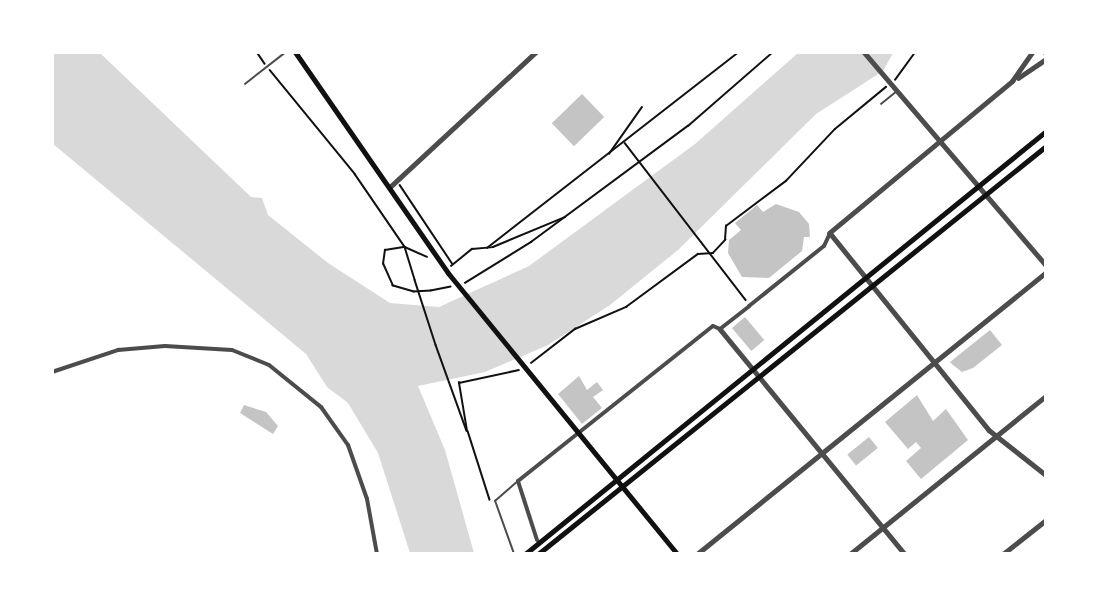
<!DOCTYPE html>
<style>
body{margin:0}
#map{position:relative;width:1098px;height:606px;overflow:hidden;background:#fff;font-family:Overpass,sans-serif}
div>[style]{position:absolute}
.water>*{inset:0;background:#d9d9d9}
.building>*{inset:0;background:#c4c4c4;transform-origin:0 0}
.path>*{height:1.5px;margin:-0.75px;padding:0 0.75px;transform-origin:0.75px;border-radius:0.75px;background:#111}
.service>*{height:1.5px;margin:-0.75px;padding:0 0.75px;transform-origin:0.75px;border-radius:0.75px;background:#4c4c4c}
.minor>*{height:4px;margin:-2px;padding:0 2px;transform-origin:2px;border-radius:2px;background:#4c4c4c}
.tertiary>*{height:4.5px;margin:-2.25px;padding:0 2.25px;transform-origin:2.25px;border-radius:2.25px;background:#4c4c4c}
.secondary>*{height:5px;margin:-2.5px;padding:0 2.5px;transform-origin:2.5px;border-radius:2.5px;background:#111}
span{translate:-50% -50%;white-space:nowrap;text-align:center;line-height:1.15;-webkit-text-stroke:4.5px #fff;paint-order:stroke}
.frame{position:absolute;inset:0;border:54px solid #fff;pointer-events:none}
</style>
<div id="map">
<div class="water">
<div style="clip-path:polygon(53px 53px,100px 53px,251px 197px,262px 198px,268px 215px,328px 263px,390px 303px,439px 307px,529px 266px,695px 144px,798px 53px,893px 53px,883px 71px,816px 114px,678px 250px,610px 305px,548px 345px,485px 372px,418px 386px,445px 450px,474px 553px,410px 553px,378px 453px,348px 403px,327px 387px,306px 354px,53px 144px)"></div>
</div>
<div class="building">
<div style="left:582px;top:94px;width:32px;height:42px;rotate:46deg"></div>
<div style="clip-path:polygon(776px 204px,799px 212px,809px 224px,810px 237px,804px 237px,802px 251px,769px 278px,742px 277px,728px 253px,729px 240px,741px 230px,735px 223px,757px 205px,763px 212px)"></div>
<div style="left:745px;top:317px;width:30px;height:17px;rotate:50deg"></div>
<div style="clip-path:polygon(990px 330px,1002px 345px,973px 368px,962px 372px,953px 365px,950px 362px)"></div>
<div style="clip-path:polygon(579px 376px,587px 390px,597px 382px,603px 390px,593px 397px,602px 408px,582px 424px,558px 394px)"></div>
<div style="clip-path:polygon(917px 395px,933px 421px,946px 409px,968px 440px,921px 479px,906px 461px,921px 448px,916px 442px,908px 449px,885px 422px)"></div>
<div style="clip-path:polygon(244px 405px,266px 412px,278px 426px,273px 434px,240px 413px)"></div>
<div style="left:869px;top:437px;width:14px;height:28px;rotate:51deg"></div>
</div>
<div class="path">
<div style="left:257px;top:52px;width:14px;rotate:56deg"></div>
<div style="left:270px;top:70px;width:134px;rotate:50.7deg"></div>
<div style="left:355px;top:174px;width:88px;rotate:55.6deg"></div>
<div style="left:405px;top:247px;width:24px;rotate:24deg"></div>
<div style="left:895px;top:80px;width:34px;rotate:-54deg"></div>
<div style="left:625px;top:143px;width:198px;rotate:52.4deg"></div>
<div style="left:609px;top:154px;width:57px;rotate:-54.9deg"></div>
<div style="left:400px;top:185px;width:94px;rotate:56.3deg"></div>
<div style="left:487px;top:248px;width:319px;rotate:-37.9deg"></div>
<div style="left:451px;top:266px;width:27px;rotate:-39deg"></div>
<div style="left:472px;top:249px;width:21px;rotate:-5deg"></div>
<div style="left:493px;top:247px;width:78px;rotate:-22.6deg"></div>
<div style="left:465px;top:283px;width:78px;rotate:-31.8deg"></div>
<div style="left:531px;top:242px;width:195px;rotate:-36.5deg"></div>
<div style="left:688px;top:126px;width:113px;rotate:-41deg"></div>
<div style="left:451px;top:287px;width:20px;rotate:169deg"></div>
<div style="left:431px;top:291px;width:17px;rotate:177deg"></div>
<div style="left:414px;top:292px;width:22px;rotate:-164deg"></div>
<div style="left:393px;top:286px;width:24px;rotate:-114deg"></div>
<div style="left:383px;top:264px;width:14px;rotate:-82deg"></div>
<div style="left:385px;top:250px;width:20px;rotate:-9deg"></div>
<div style="left:405px;top:247px;width:34px;rotate:73deg"></div>
<div style="left:415px;top:280px;width:68px;rotate:72.1deg"></div>
<div style="left:436px;top:345px;width:91px;rotate:70.2deg"></div>
<div style="left:467px;top:431px;width:49px;rotate:-99.5deg"></div>
<div style="left:459px;top:383px;width:61px;rotate:-12.2deg"></div>
<div style="left:531px;top:363px;width:56px;rotate:-37.7deg"></div>
<div style="left:575px;top:329px;width:56px;rotate:-23.3deg"></div>
<div style="left:626px;top:307px;width:89px;rotate:-36.4deg"></div>
<div style="left:698px;top:254px;width:15px;rotate:-4deg"></div>
<div style="left:713px;top:253px;width:18px;rotate:-47deg"></div>
<div style="left:725px;top:240px;width:14px;rotate:-86deg"></div>
<div style="left:726px;top:226px;width:75px;rotate:-36.9deg"></div>
<div style="left:786px;top:181px;width:71px;rotate:-46.7deg"></div>
<div style="left:835px;top:129px;width:66px;rotate:-39.5deg"></div>
<div style="left:468px;top:431px;width:72px;rotate:72.3deg"></div>
</div>
<div class="service">
<div style="left:245px;top:84px;width:52px;rotate:-38deg"></div>
<div style="left:881px;top:104px;width:19px;rotate:-39deg"></div>
<div style="left:514px;top:554px;width:56px;rotate:-109.7deg"></div>
<div style="left:495px;top:501px;width:28px;rotate:-41deg"></div>
</div>
<div class="minor">
<div style="left:52px;top:372px;width:70px;rotate:-18.4deg"></div>
<div style="left:118px;top:350px;width:47px;rotate:-4.9deg"></div>
<div style="left:165px;top:346px;width:67px;rotate:3.4deg"></div>
<div style="left:232px;top:350px;width:40px;rotate:22deg"></div>
<div style="left:269px;top:365px;width:67px;rotate:38.9deg"></div>
<div style="left:321px;top:407px;width:47px;rotate:54.6deg"></div>
<div style="left:348px;top:445px;width:57px;rotate:70.6deg"></div>
<div style="left:367px;top:499px;width:56px;rotate:79.7deg"></div>
<div style="left:537px;top:540px;width:62px;rotate:-107.9deg"></div>
<div style="left:518px;top:481px;width:249px;rotate:-38.5deg"></div>
<div style="left:713px;top:326px;width:8px;rotate:23deg"></div>
<div style="left:720px;top:329px;width:37px;rotate:-38deg"></div>
<div style="left:749px;top:306px;width:96px;rotate:-38.7deg"></div>
<div style="left:824px;top:246px;width:14px;rotate:-65deg"></div>
</div>
<div class="tertiary">
<div style="left:864px;top:52px;width:280px;rotate:49.5deg"></div>
<div style="left:1033px;top:52px;width:35px;rotate:125deg"></div>
<div style="left:1013px;top:81px;width:238px;rotate:140.3deg"></div>
<div style="left:830px;top:233px;width:253px;rotate:51.1deg"></div>
<div style="left:989px;top:430px;width:73px;rotate:38.3deg"></div>
<div style="left:1045px;top:52px;width:1px;rotate:45deg"></div>
<div style="left:1018px;top:78px;width:34px;rotate:-34deg"></div>
<div style="left:390px;top:187px;width:199px;rotate:-42.8deg"></div>
<div style="left:720px;top:329px;width:291px;rotate:50.6deg"></div>
<div style="left:697px;top:554px;width:449px;rotate:-38.9deg"></div>
<div style="left:850px;top:554px;width:252px;rotate:-38.9deg"></div>
<div style="left:1003px;top:554px;width:55px;rotate:-38.3deg"></div>
</div>
<div class="secondary">
<div style="left:295px;top:52px;width:269px;rotate:55.3deg"></div>
<div style="left:448px;top:273px;width:362px;rotate:50.8deg"></div>
<div style="left:525px;top:554px;width:671px;rotate:-39.07deg"></div>
<div style="left:538px;top:554px;width:652px;rotate:-38.77deg"></div>
</div>
<div class="frame"></div>
</div>
